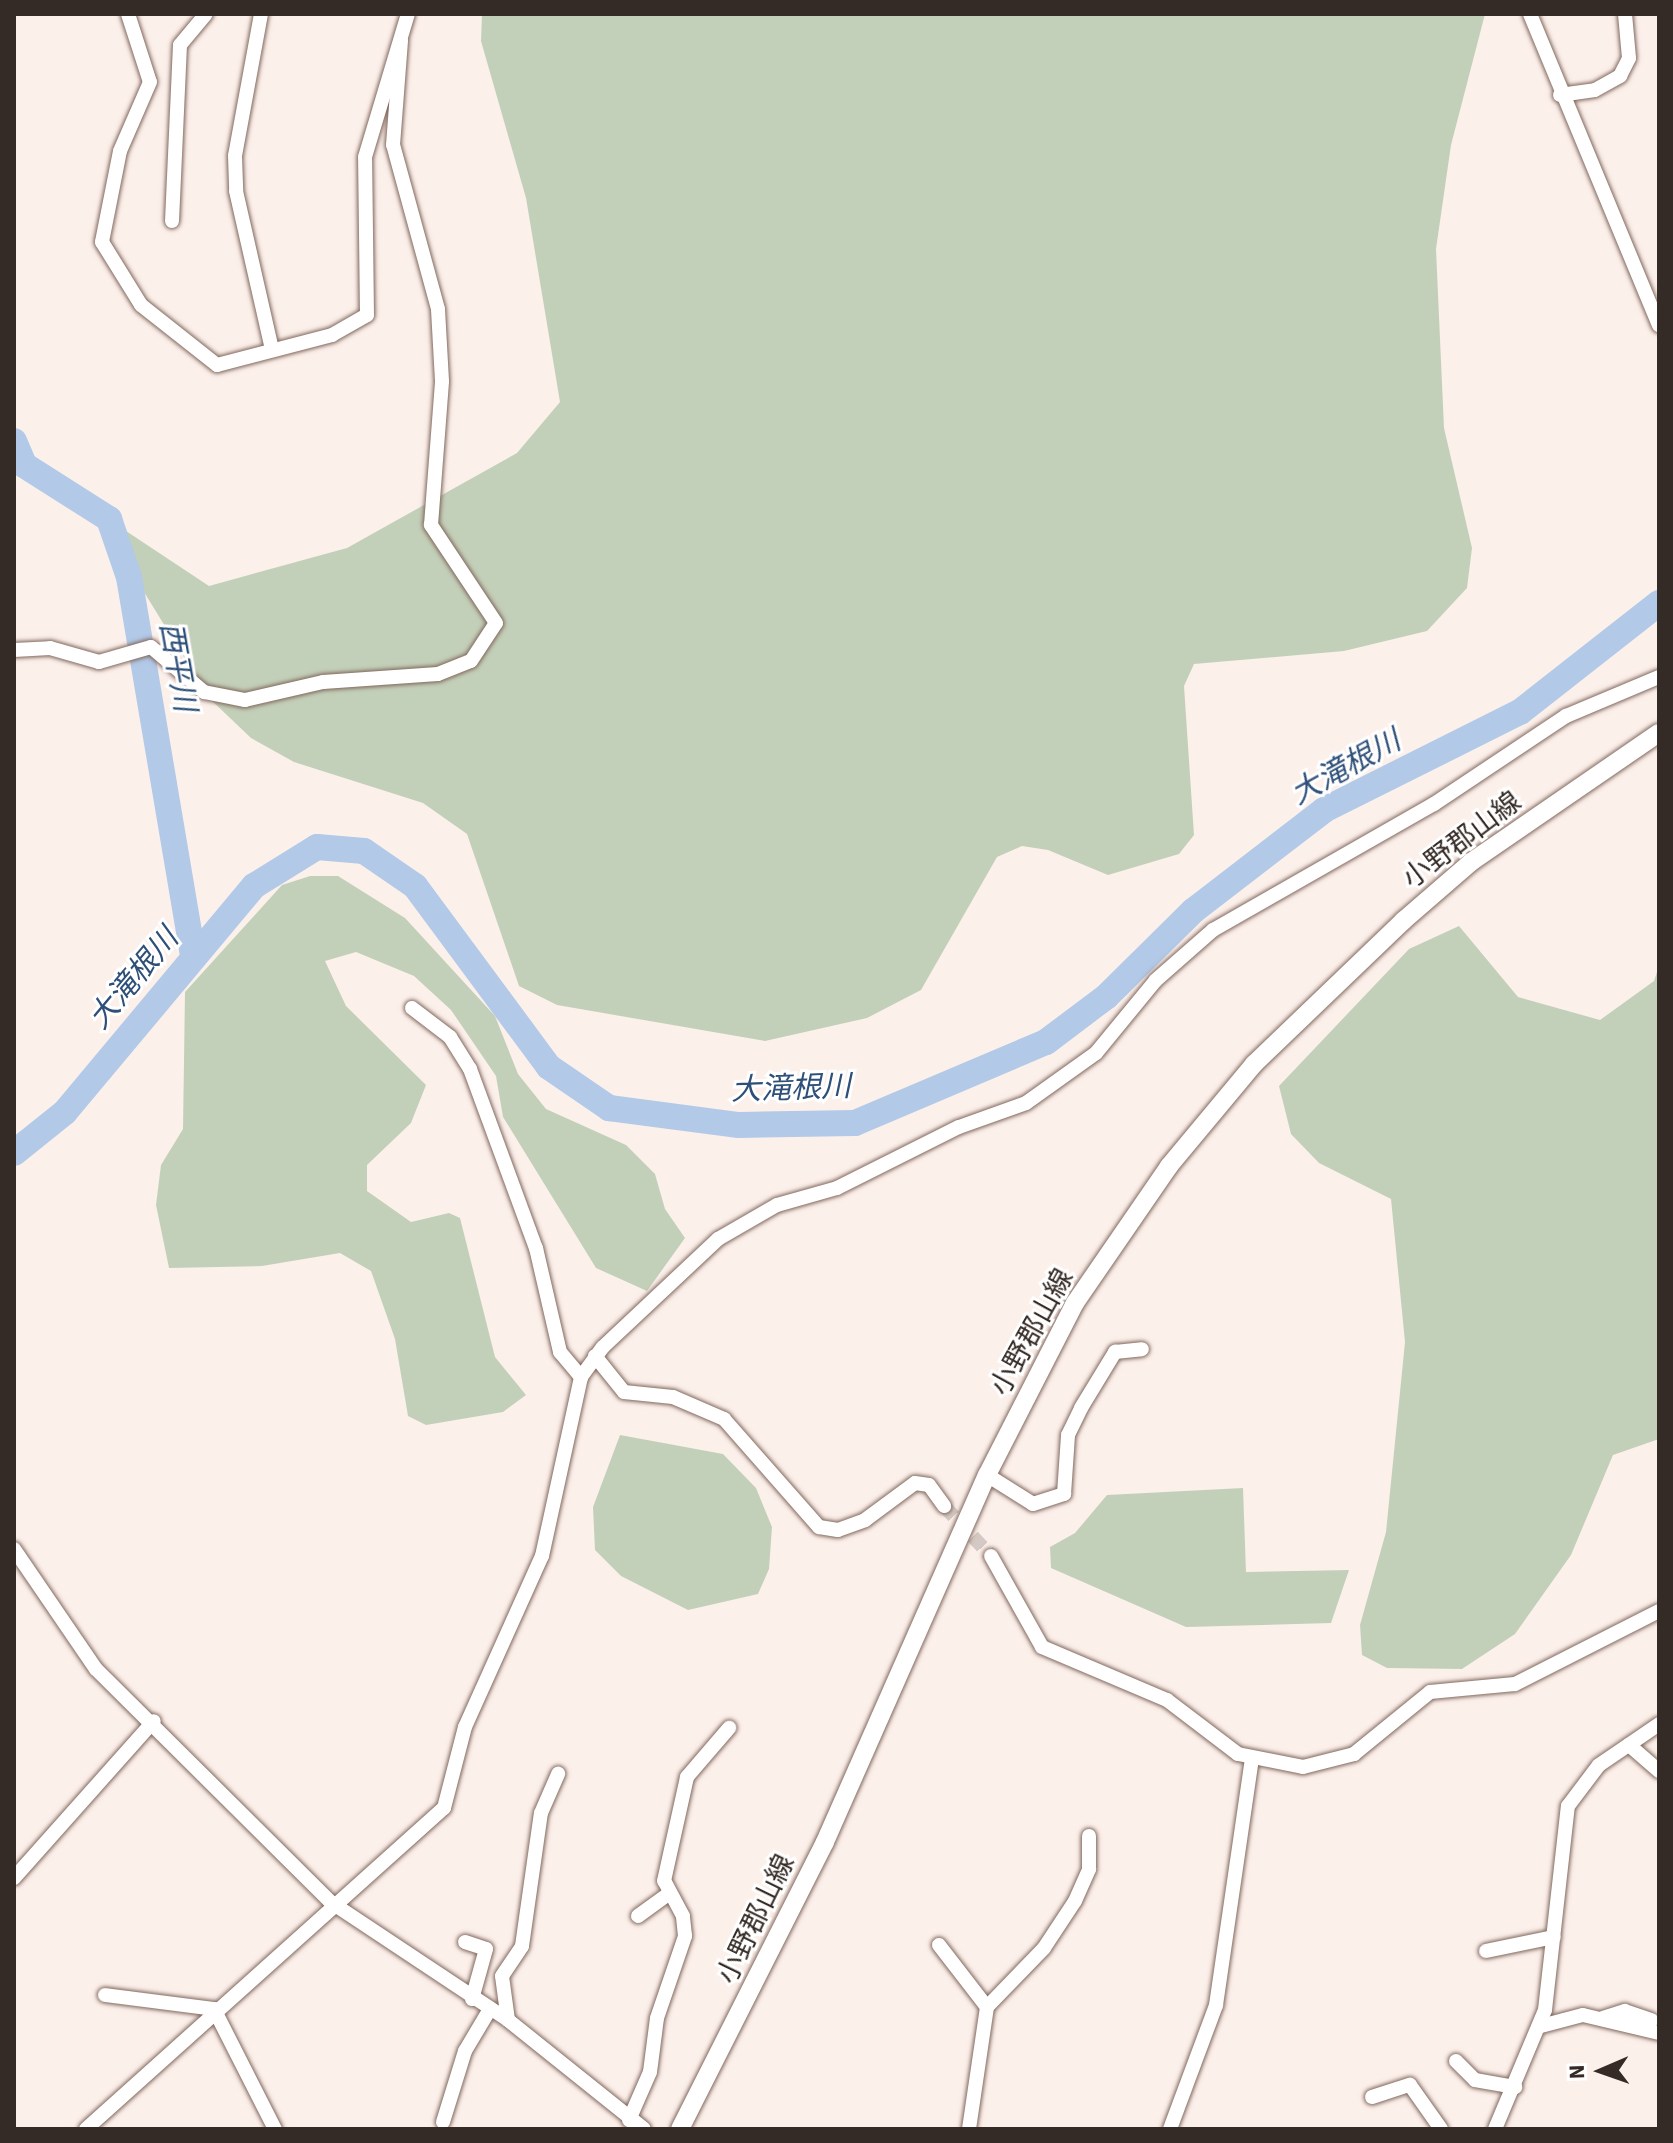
<!DOCTYPE html>
<meta charset="utf-8">
<style>
body{margin:0}
#map{position:relative;width:1673px;height:2143px;overflow:hidden;background:#fcf0eb;font-family:"Source Sans 3","Noto Sans JP",sans-serif}
div>[style]{position:absolute}
.green>*{inset:0;background:#c3d0b9}
.river>*{height:26px;margin:-13px;padding:0 13px;transform-origin:13px;border-radius:13px;background:#b2c9e8}
.minor-tunnel>*{height:14px;margin-top:-7px;transform-origin:0;background:repeating-linear-gradient(90deg,#d4c9c4 0 14px,transparent 0 21px)}
.roads{filter:drop-shadow(0 0 2px #81685d) drop-shadow(0 0 2px #81685d)}
.minor>*{height:14px;margin:-7px;padding:0 7px;transform-origin:7px;border-radius:7px;background:#fff}
.major>*{height:18px;margin:-9px;padding:0 9px;transform-origin:9px;border-radius:9px;background:#fff}
span{translate:-50% -50%;white-space:nowrap;text-align:center;line-height:1.15;-webkit-text-stroke:6px #fff;paint-order:stroke}
.street-label{font-size:28px;color:#352b26}
.water-label{font-size:30px;color:#2e4f78;font-style:italic}
.frame{position:absolute;inset:0;border:16px solid #352b26;pointer-events:none}
.north{position:absolute;left:1561px;top:2031px;width:80px;height:80px;-webkit-text-stroke:6px #fff;paint-order:stroke;rotate:268deg;font-size:22px;font-weight:700;line-height:32px;text-align:center;color:#352b26}
.north::after{content:'';display:block;margin:auto;width:28px;height:36px;background:#352b26;clip-path:polygon(50% 0,100% 100%,50% 72%,0 100%)}
</style>
<div id="map">
<div class="green">
<div style="clip-path:polygon(482px 14px,1485px 14px,1451px 145px,1436px 249px,1444px 428px,1472px 548px,1467px 588px,1427px 631px,1344px 651px,1194px 664px,1184px 686px,1194px 835px,1179px 854px,1108px 875px,1048px 850px,1022px 846px,997px 857px,921px 990px,867px 1018px,765px 1041px,557px 1005px,519px 986px,467px 834px,423px 803px,294px 762px,251px 738px,209px 698px,114px 543px,123px 529px,209px 586px,347px 548px,517px 453px,560px 402px,526px 198px,481px 41px)"></div>
<div style="clip-path:polygon(310px 876px,338px 876px,405px 918px,495px 1016px,518px 1074px,546px 1109px,626px 1145px,655px 1174px,665px 1209px,685px 1238px,647px 1291px,596px 1268px,503px 1117px,496px 1076px,451px 1010px,414px 976px,356px 952px,325px 961px,346px 1006px,426px 1085px,411px 1123px,367px 1165px,367px 1191px,411px 1222px,449px 1213px,460px 1218px,495px 1357px,526px 1395px,503px 1412px,426px 1425px,408px 1416px,395px 1339px,371px 1271px,340px 1253px,262px 1266px,169px 1268px,156px 1205px,161px 1165px,183px 1129px,185px 992px,282px 885px)"></div>
<div style="clip-path:polygon(1459px 926px,1518px 997px,1600px 1020px,1654px 981px,1659px 966px,1659px 1439px,1613px 1455px,1571px 1555px,1515px 1634px,1462px 1669px,1387px 1668px,1362px 1655px,1360px 1625px,1386px 1532px,1405px 1342px,1391px 1199px,1319px 1163px,1291px 1134px,1279px 1086px,1409px 949px)"></div>
<div style="clip-path:polygon(620px 1435px,723px 1454px,756px 1488px,772px 1527px,769px 1569px,758px 1594px,688px 1610px,621px 1576px,595px 1550px,593px 1507px)"></div>
<div style="clip-path:polygon(1243px 1488px,1246px 1572px,1349px 1570px,1331px 1623px,1186px 1627px,1051px 1568px,1050px 1547px,1075px 1533px,1107px 1495px)"></div>
</div>
<div class="river">
<div style="left:14px;top:441px;width:26px;rotate:67deg"></div>
<div style="left:24px;top:465px;width:101px;rotate:32.4deg"></div>
<div style="left:109px;top:519px;width:61px;rotate:71deg"></div>
<div style="left:129px;top:577px;width:382px;rotate:80.4deg"></div>
<div style="left:14px;top:1153px;width:65px;rotate:-38.8deg"></div>
<div style="left:65px;top:1112px;width:295px;rotate:-50.1deg"></div>
<div style="left:254px;top:886px;width:74px;rotate:-31.8deg"></div>
<div style="left:317px;top:847px;width:47px;rotate:4.9deg"></div>
<div style="left:364px;top:851px;width:62px;rotate:34.5deg"></div>
<div style="left:415px;top:886px;width:225px;rotate:53.5deg"></div>
<div style="left:549px;top:1067px;width:73px;rotate:34.3deg"></div>
<div style="left:609px;top:1108px;width:131px;rotate:7.5deg"></div>
<div style="left:739px;top:1125px;width:116px;rotate:-1deg"></div>
<div style="left:855px;top:1123px;width:207px;rotate:-23deg"></div>
<div style="left:1046px;top:1042px;width:76px;rotate:-37deg"></div>
<div style="left:1107px;top:996px;width:121px;rotate:-44.7deg"></div>
<div style="left:1193px;top:911px;width:165px;rotate:-37.6deg"></div>
<div style="left:1324px;top:810px;width:219px;rotate:-26.6deg"></div>
<div style="left:1520px;top:712px;width:177px;rotate:-38.1deg"></div>
</div>
<div class="minor-tunnel">
<div style="left:944px;top:1506px;width:69px;rotate:46.8deg"></div>
</div>
<div class="roads">
<div class="minor">
<div style="left:128px;top:14px;width:71px;rotate:72.1deg"></div>
<div style="left:150px;top:82px;width:75px;rotate:113.5deg"></div>
<div style="left:120px;top:151px;width:93px;rotate:101.2deg"></div>
<div style="left:102px;top:242px;width:74px;rotate:58.2deg"></div>
<div style="left:141px;top:305px;width:97px;rotate:38.3deg"></div>
<div style="left:217px;top:365px;width:119px;rotate:-14.6deg"></div>
<div style="left:332px;top:335px;width:40px;rotate:-29.7deg"></div>
<div style="left:367px;top:315px;width:158px;rotate:-90.7deg"></div>
<div style="left:365px;top:157px;width:149px;rotate:-73.3deg"></div>
<div style="left:261px;top:14px;width:144px;rotate:100.4deg"></div>
<div style="left:235px;top:156px;width:35px;rotate:88deg"></div>
<div style="left:236px;top:191px;width:163px;rotate:77.2deg"></div>
<div style="left:1530px;top:14px;width:337px;rotate:67.5deg"></div>
<div style="left:1560px;top:95px;width:35px;rotate:-8deg"></div>
<div style="left:1595px;top:90px;width:29px;rotate:-29deg"></div>
<div style="left:1620px;top:76px;width:20px;rotate:-63deg"></div>
<div style="left:1629px;top:58px;width:44px;rotate:-95.2deg"></div>
<div style="left:172px;top:221px;width:176px;rotate:-87.4deg"></div>
<div style="left:180px;top:45px;width:40px;rotate:-50deg"></div>
<div style="left:14px;top:650px;width:36px;rotate:-3deg"></div>
<div style="left:50px;top:648px;width:51px;rotate:15.9deg"></div>
<div style="left:99px;top:662px;width:54px;rotate:-16.1deg"></div>
<div style="left:151px;top:647px;width:70px;rotate:40.3deg"></div>
<div style="left:204px;top:692px;width:42px;rotate:11deg"></div>
<div style="left:245px;top:700px;width:80px;rotate:-13deg"></div>
<div style="left:323px;top:682px;width:115px;rotate:-4deg"></div>
<div style="left:438px;top:674px;width:35px;rotate:-22deg"></div>
<div style="left:471px;top:661px;width:45px;rotate:-56.7deg"></div>
<div style="left:496px;top:623px;width:118px;rotate:-123.6deg"></div>
<div style="left:431px;top:525px;width:144px;rotate:-85.6deg"></div>
<div style="left:442px;top:381px;width:72px;rotate:-93.2deg"></div>
<div style="left:438px;top:309px;width:170px;rotate:-105.3deg"></div>
<div style="left:393px;top:145px;width:105px;rotate:-85.6deg"></div>
<div style="left:412px;top:1008px;width:48px;rotate:37.3deg"></div>
<div style="left:450px;top:1037px;width:38px;rotate:58deg"></div>
<div style="left:470px;top:1069px;width:191px;rotate:69.8deg"></div>
<div style="left:536px;top:1248px;width:107px;rotate:77deg"></div>
<div style="left:560px;top:1352px;width:33px;rotate:50deg"></div>
<div style="left:595px;top:1356px;width:46px;rotate:51.1deg"></div>
<div style="left:624px;top:1392px;width:49px;rotate:5.8deg"></div>
<div style="left:673px;top:1397px;width:56px;rotate:23.3deg"></div>
<div style="left:724px;top:1419px;width:144px;rotate:48.7deg"></div>
<div style="left:819px;top:1527px;width:19px;rotate:9deg"></div>
<div style="left:838px;top:1530px;width:29px;rotate:-20deg"></div>
<div style="left:865px;top:1520px;width:62px;rotate:-36.5deg"></div>
<div style="left:915px;top:1483px;width:14px;rotate:8deg"></div>
<div style="left:929px;top:1485px;width:26px;rotate:54deg"></div>
<div style="left:987px;top:1475px;width:54px;rotate:32.2deg"></div>
<div style="left:1033px;top:1504px;width:33px;rotate:-18deg"></div>
<div style="left:1064px;top:1494px;width:59px;rotate:-86.1deg"></div>
<div style="left:1068px;top:1435px;width:30px;rotate:-64deg"></div>
<div style="left:1081px;top:1408px;width:66px;rotate:-58.7deg"></div>
<div style="left:1115px;top:1352px;width:27px;rotate:-6deg"></div>
<div style="left:14px;top:1549px;width:145px;rotate:55.7deg"></div>
<div style="left:96px;top:1669px;width:332px;rotate:44.8deg"></div>
<div style="left:332px;top:1903px;width:211px;rotate:33.6deg"></div>
<div style="left:508px;top:2020px;width:174px;rotate:38.7deg"></div>
<div style="left:991px;top:1556px;width:104px;rotate:60.7deg"></div>
<div style="left:1042px;top:1647px;width:136px;rotate:23deg"></div>
<div style="left:1167px;top:1700px;width:89px;rotate:37.3deg"></div>
<div style="left:1238px;top:1754px;width:66px;rotate:11.3deg"></div>
<div style="left:1303px;top:1767px;width:53px;rotate:-14.3deg"></div>
<div style="left:1354px;top:1754px;width:98px;rotate:-39.2deg"></div>
<div style="left:1430px;top:1692px;width:85px;rotate:-5.4deg"></div>
<div style="left:1515px;top:1684px;width:161px;rotate:-26.9deg"></div>
<div style="left:1629px;top:1745px;width:40px;rotate:41deg"></div>
<div style="left:14px;top:1878px;width:210px;rotate:-48.3deg"></div>
<div style="left:638px;top:1916px;width:36px;rotate:-36deg"></div>
<div style="left:465px;top:1942px;width:22px;rotate:18deg"></div>
<div style="left:486px;top:1949px;width:52px;rotate:105.6deg"></div>
<div style="left:939px;top:1945px;width:78px;rotate:52.3deg"></div>
<div style="left:987px;top:2007px;width:123px;rotate:98.4deg"></div>
<div style="left:1486px;top:1951px;width:69px;rotate:-11.6deg"></div>
<div style="left:105px;top:1995px;width:110px;rotate:7.3deg"></div>
<div style="left:214px;top:2009px;width:135px;rotate:63.1deg"></div>
<div style="left:987px;top:2007px;width:82px;rotate:-46deg"></div>
<div style="left:1044px;top:1948px;width:56px;rotate:-56.6deg"></div>
<div style="left:1075px;top:1901px;width:35px;rotate:-66deg"></div>
<div style="left:1089px;top:1869px;width:33px;rotate:-90deg"></div>
<div style="left:1603px;top:2018px;width:23px;rotate:-18deg"></div>
<div style="left:1625px;top:2011px;width:28px;rotate:19deg"></div>
<div style="left:508px;top:2020px;width:44px;rotate:-97.8deg"></div>
<div style="left:502px;top:1976px;width:36px;rotate:-56deg"></div>
<div style="left:522px;top:1946px;width:134px;rotate:-81.9deg"></div>
<div style="left:541px;top:1813px;width:43px;rotate:-66.4deg"></div>
<div style="left:1541px;top:2026px;width:43px;rotate:-14.7deg"></div>
<div style="left:1583px;top:2015px;width:78px;rotate:13.3deg"></div>
<div style="left:1456px;top:2061px;width:27px;rotate:45deg"></div>
<div style="left:1475px;top:2080px;width:41px;rotate:9.9deg"></div>
<div style="left:1372px;top:2097px;width:40px;rotate:-18deg"></div>
<div style="left:1410px;top:2085px;width:54px;rotate:54.8deg"></div>
<div style="left:629px;top:2120px;width:52px;rotate:-66.4deg"></div>
<div style="left:650px;top:2072px;width:54px;rotate:-82.6deg"></div>
<div style="left:657px;top:2018px;width:87px;rotate:-71.1deg"></div>
<div style="left:685px;top:1936px;width:20px;rotate:-96deg"></div>
<div style="left:683px;top:1916px;width:40px;rotate:-118deg"></div>
<div style="left:664px;top:1881px;width:107px;rotate:-77.5deg"></div>
<div style="left:687px;top:1777px;width:65px;rotate:-49.4deg"></div>
<div style="left:443px;top:2122px;width:74px;rotate:-72.8deg"></div>
<div style="left:465px;top:2051px;width:49px;rotate:-59.2deg"></div>
<div style="left:86px;top:2129px;width:481px;rotate:-41.9deg"></div>
<div style="left:444px;top:1808px;width:84px;rotate:-75.5deg"></div>
<div style="left:465px;top:1727px;width:188px;rotate:-65.8deg"></div>
<div style="left:542px;top:1556px;width:183px;rotate:-77.7deg"></div>
<div style="left:581px;top:1377px;width:37px;rotate:-54deg"></div>
<div style="left:603px;top:1347px;width:158px;rotate:-43.2deg"></div>
<div style="left:718px;top:1239px;width:68px;rotate:-30deg"></div>
<div style="left:777px;top:1205px;width:62px;rotate:-15.8deg"></div>
<div style="left:837px;top:1188px;width:136px;rotate:-26.6deg"></div>
<div style="left:959px;top:1127px;width:71px;rotate:-19.7deg"></div>
<div style="left:1026px;top:1103px;width:86px;rotate:-35.5deg"></div>
<div style="left:1096px;top:1053px;width:94px;rotate:-50.6deg"></div>
<div style="left:1156px;top:980px;width:76px;rotate:-41.3deg"></div>
<div style="left:1213px;top:930px;width:254px;rotate:-29.7deg"></div>
<div style="left:1434px;top:804px;width:159px;rotate:-33.7deg"></div>
<div style="left:1566px;top:716px;width:101px;rotate:-22.8deg"></div>
<div style="left:1170px;top:2129px;width:132px;rotate:-69.6deg"></div>
<div style="left:1216px;top:2005px;width:250px;rotate:-81.7deg"></div>
<div style="left:1495px;top:2129px;width:129px;rotate:-67.2deg"></div>
<div style="left:1545px;top:2010px;width:205px;rotate:-83.6deg"></div>
<div style="left:1568px;top:1806px;width:51px;rotate:-52.9deg"></div>
<div style="left:1599px;top:1765px;width:73px;rotate:-34.3deg"></div>
</div>
<div class="major">
<div style="left:680px;top:2129px;width:322px;rotate:-63.2deg"></div>
<div style="left:825px;top:1842px;width:401px;rotate:-66.2deg"></div>
<div style="left:987px;top:1475px;width:193px;rotate:-62.9deg"></div>
<div style="left:1075px;top:1303px;width:166px;rotate:-55.5deg"></div>
<div style="left:1169px;top:1166px;width:133px;rotate:-50.2deg"></div>
<div style="left:1254px;top:1064px;width:207px;rotate:-43.8deg"></div>
<div style="left:1403px;top:921px;width:90px;rotate:-40.9deg"></div>
<div style="left:1471px;top:862px;width:228px;rotate:-34.5deg"></div>
</div>
</div>
<div class="street-label">
<span style="left:1462px;top:840px;rotate:-37deg">小野郡山線</span>
<span style="left:1032px;top:1332px;rotate:-61deg">小野郡山線</span>
<span style="left:756px;top:1919px;rotate:-64deg">小野郡山線</span>
</div>
<div class="water-label">
<span style="left:177px;top:667px;rotate:80deg">西平川</span>
<span style="left:1346px;top:768px;rotate:-29deg">大滝根川</span>
<span style="left:134px;top:979px;rotate:-50deg">大滝根川</span>
<span style="left:791px;top:1089px;rotate:-2deg">大滝根川</span>
</div>
<div class="frame"></div>
<div class="north">N</div>
</div>
